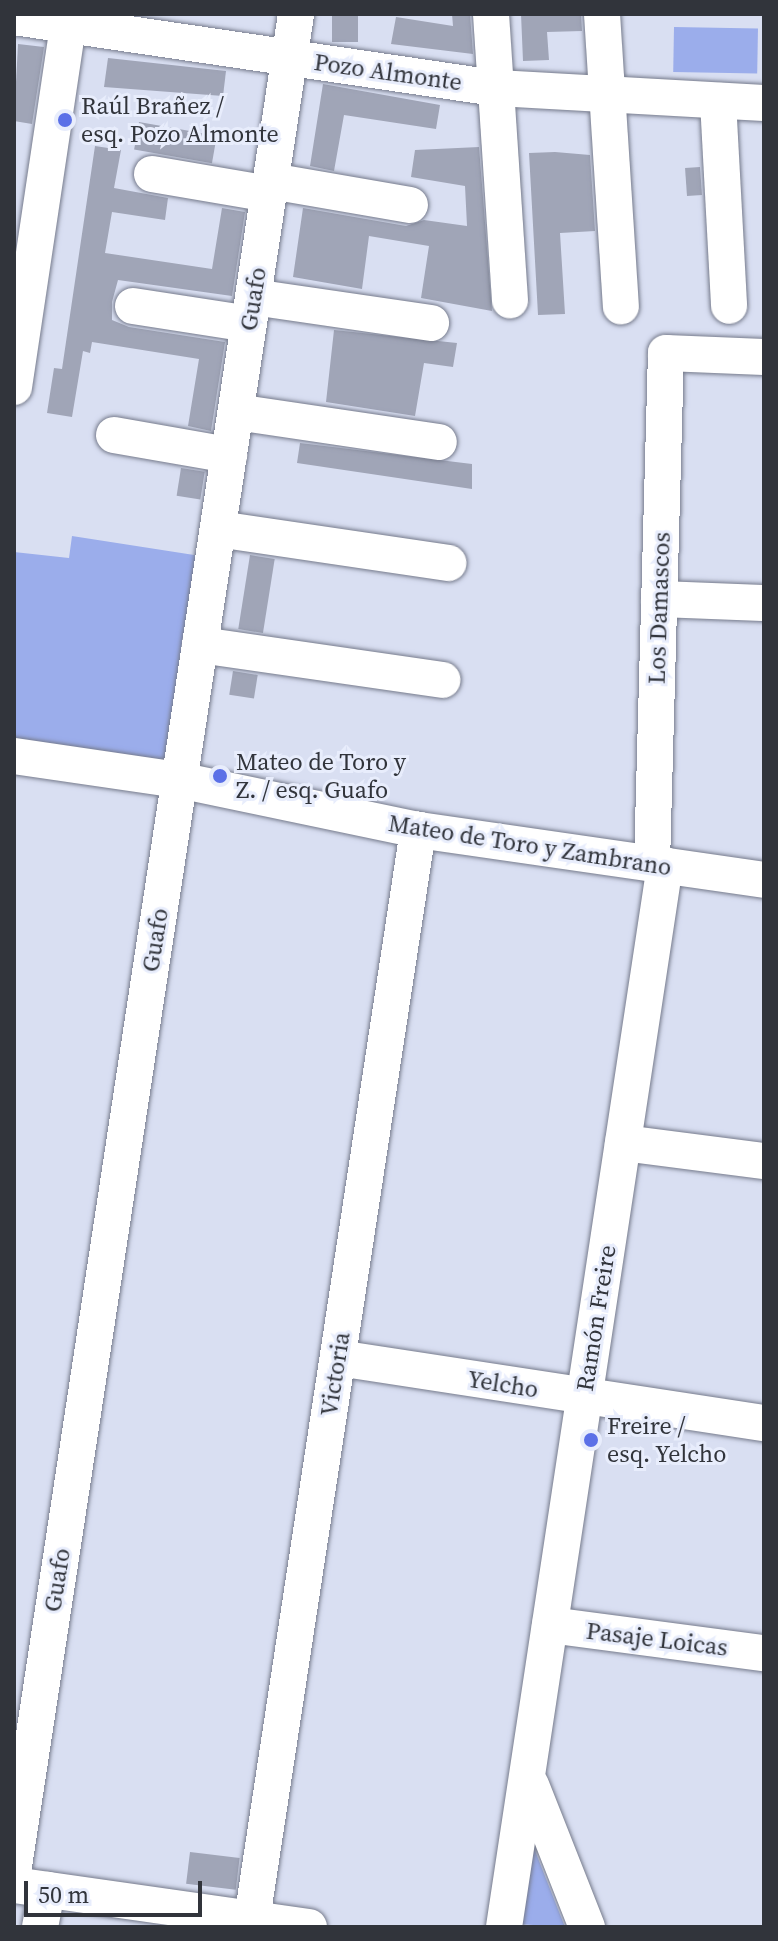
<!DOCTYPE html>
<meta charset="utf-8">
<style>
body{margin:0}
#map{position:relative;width:778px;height:1941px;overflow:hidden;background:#d9dff2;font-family:"Source Serif 4",serif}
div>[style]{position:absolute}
.green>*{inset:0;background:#9badeb;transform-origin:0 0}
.building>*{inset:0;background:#a0a5b7;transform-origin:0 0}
.roads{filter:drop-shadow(0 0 2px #767b8c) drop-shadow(0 0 2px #767b8c)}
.minor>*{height:36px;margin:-18px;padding:0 18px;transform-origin:18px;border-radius:18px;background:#fff}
.dots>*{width:22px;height:22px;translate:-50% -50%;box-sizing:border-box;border:4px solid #e8edfc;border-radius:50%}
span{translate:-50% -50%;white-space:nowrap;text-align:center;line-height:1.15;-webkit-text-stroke:6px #e8edfc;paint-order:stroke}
.street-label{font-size:24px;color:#31343b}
.poi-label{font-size:24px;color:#31343b}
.left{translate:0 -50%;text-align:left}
.frame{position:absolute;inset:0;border:16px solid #31343b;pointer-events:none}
.scale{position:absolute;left:24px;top:1881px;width:178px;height:36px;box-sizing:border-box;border:4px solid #31343b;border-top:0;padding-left:10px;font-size:24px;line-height:28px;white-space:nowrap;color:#31343b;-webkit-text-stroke:6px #e8edfc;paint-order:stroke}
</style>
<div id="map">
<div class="green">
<div style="left:674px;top:27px;width:84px;height:45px;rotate:1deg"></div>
<div style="clip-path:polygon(72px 536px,207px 557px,172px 764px,14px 746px,14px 552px,69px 558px)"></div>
<div style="clip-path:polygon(528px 1833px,565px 1927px,517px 1924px)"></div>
</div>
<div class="building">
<div style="left:332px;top:14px;width:26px;height:28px"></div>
<div style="clip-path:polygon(452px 14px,470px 14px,473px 54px,391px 44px,396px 17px,453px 26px)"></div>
<div style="clip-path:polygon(521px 14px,581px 14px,582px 31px,547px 32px,549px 60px,523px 61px)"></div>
<div style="clip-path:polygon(18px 44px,44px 47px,32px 124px,14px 121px)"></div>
<div style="clip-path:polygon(108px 58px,226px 71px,223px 96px,104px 87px)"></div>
<div style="clip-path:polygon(323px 84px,440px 105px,436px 129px,344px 115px,334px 171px,310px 166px)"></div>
<div style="left:139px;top:122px;width:79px;height:28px;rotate:10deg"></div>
<div style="clip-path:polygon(95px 146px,121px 150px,114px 188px,168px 198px,165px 220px,112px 212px,105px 253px,212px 269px,222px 208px,245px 212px,232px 296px,118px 280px,112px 302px,112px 320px,129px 327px,225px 342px,211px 431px,188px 426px,199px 359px,92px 342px,90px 353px,83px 351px,72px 417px,47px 413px,54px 368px,62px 369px)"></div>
<div style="clip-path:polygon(479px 147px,492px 311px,421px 298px,429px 246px,369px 236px,362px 289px,293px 277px,303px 208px,406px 226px,424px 220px,467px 226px,465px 186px,411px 177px,415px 150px)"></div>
<div style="clip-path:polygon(555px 152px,590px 155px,595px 231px,560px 233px,565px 314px,538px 315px,529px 153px)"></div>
<div style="left:700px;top:167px;width:28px;height:15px;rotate:86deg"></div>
<div style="clip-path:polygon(334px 330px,457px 343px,453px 367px,424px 363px,415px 416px,326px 402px)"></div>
<div style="clip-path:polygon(300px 443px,472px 464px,472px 489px,297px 463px)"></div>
<div style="left:181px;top:468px;width:24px;height:28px;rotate:9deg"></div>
<div style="left:250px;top:555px;width:25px;height:75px;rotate:9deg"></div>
<div style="left:233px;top:671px;width:25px;height:24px;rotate:9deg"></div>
<div style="left:190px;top:1852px;width:50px;height:32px;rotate:7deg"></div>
</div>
<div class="roads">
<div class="minor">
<div style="left:491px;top:14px;width:287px;rotate:86.2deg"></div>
<div style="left:602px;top:14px;width:293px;rotate:86.3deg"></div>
<div style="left:14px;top:17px;width:488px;rotate:8.4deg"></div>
<div style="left:497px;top:88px;width:267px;rotate:3.2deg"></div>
<div style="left:718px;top:101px;width:205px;rotate:86.9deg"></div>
<div style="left:152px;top:174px;width:119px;rotate:9.7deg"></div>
<div style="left:271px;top:181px;width:141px;rotate:9.8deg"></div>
<div style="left:253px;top:297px;width:180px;rotate:8.3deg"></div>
<div style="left:133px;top:306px;width:117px;rotate:8.8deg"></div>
<div style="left:14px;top:387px;width:377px;rotate:-81.5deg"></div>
<div style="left:236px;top:412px;width:205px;rotate:8.4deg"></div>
<div style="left:114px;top:435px;width:117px;rotate:9.9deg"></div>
<div style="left:218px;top:529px;width:233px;rotate:8.4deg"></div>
<div style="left:659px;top:599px;width:105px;rotate:2.2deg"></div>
<div style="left:200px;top:645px;width:245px;rotate:8.2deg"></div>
<div style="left:14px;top:756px;width:167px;rotate:8.3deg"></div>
<div style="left:179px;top:780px;width:244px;rotate:11.8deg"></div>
<div style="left:418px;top:830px;width:350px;rotate:8.2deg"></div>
<div style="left:652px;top:863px;width:510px;rotate:-88.43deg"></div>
<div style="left:666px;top:353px;width:98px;rotate:2.3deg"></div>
<div style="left:623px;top:1143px;width:142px;rotate:7.3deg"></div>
<div style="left:338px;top:1358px;width:431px;rotate:8.7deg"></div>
<div style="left:550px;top:1625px;width:216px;rotate:7.5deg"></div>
<div style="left:531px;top:1785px;width:153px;rotate:68.5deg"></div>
<div style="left:14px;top:1866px;width:1873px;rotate:-81.34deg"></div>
<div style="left:14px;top:1885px;width:298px;rotate:8.1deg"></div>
<div style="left:252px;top:1919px;width:1102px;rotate:-81.33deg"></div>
<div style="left:40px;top:1927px;width:38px;rotate:-79deg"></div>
<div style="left:504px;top:1927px;width:1074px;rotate:-81.38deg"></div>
</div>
</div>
<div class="dots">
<div style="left:65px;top:120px;background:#5b70e7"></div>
<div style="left:220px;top:776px;background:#5b70e7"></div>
<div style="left:591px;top:1440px;background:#5b70e7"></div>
</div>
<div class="street-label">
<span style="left:388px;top:72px;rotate:8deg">Pozo Almonte</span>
<span style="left:253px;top:299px;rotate:-81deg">Guafo</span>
<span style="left:659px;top:608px;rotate:-88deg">Los Damascos</span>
<span style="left:530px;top:845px;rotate:9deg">Mateo de Toro y Zambrano</span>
<span style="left:155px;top:940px;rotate:-81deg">Guafo</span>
<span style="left:596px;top:1318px;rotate:-81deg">Ramón Freire</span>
<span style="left:335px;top:1374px;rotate:-81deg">Victoria</span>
<span style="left:503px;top:1384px;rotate:9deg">Yelcho</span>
<span style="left:57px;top:1580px;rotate:-81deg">Guafo</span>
<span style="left:657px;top:1639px;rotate:7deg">Pasaje Loicas</span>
</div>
<div class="poi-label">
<span class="left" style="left:81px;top:120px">Raúl Brañez /<br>esq. Pozo Almonte</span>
<span class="left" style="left:236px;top:776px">Mateo de Toro y<br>Z. / esq. Guafo</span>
<span class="left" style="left:607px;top:1440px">Freire /<br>esq. Yelcho</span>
</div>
<div class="frame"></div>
<div class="scale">50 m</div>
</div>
